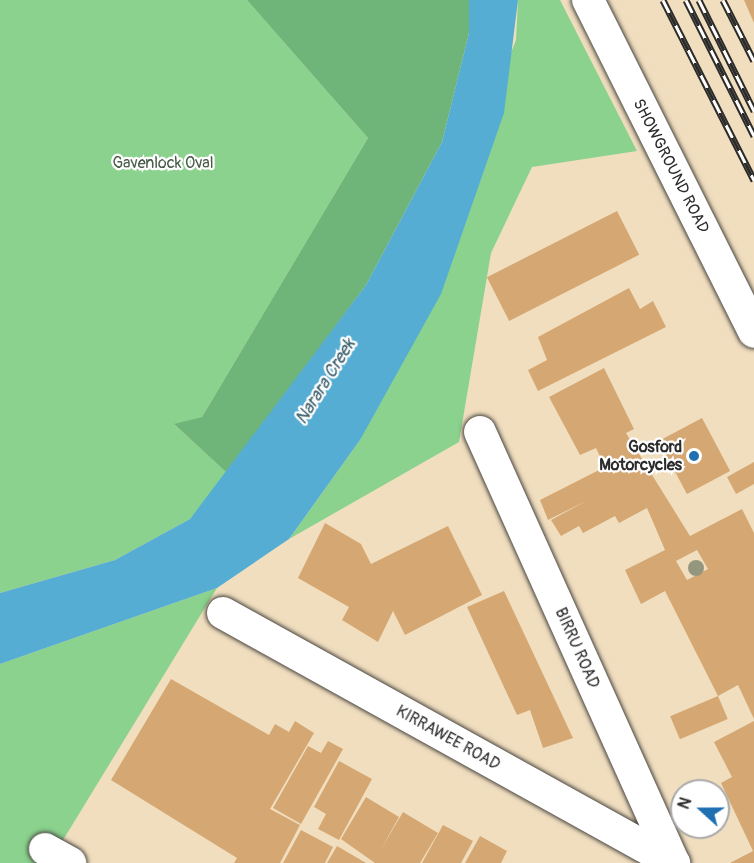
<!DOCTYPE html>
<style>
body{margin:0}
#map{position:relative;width:754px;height:863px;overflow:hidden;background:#f1debf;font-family:Pangolin,sans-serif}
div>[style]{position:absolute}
.green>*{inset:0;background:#8ad28d}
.forest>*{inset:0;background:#6fb478}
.water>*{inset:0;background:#56add3}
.building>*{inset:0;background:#d5a873;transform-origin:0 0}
.roads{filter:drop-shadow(0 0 2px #494641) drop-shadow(0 0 2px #494641)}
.minor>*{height:32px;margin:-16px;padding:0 16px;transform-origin:16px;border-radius:16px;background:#fff}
.rail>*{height:7px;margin-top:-3.5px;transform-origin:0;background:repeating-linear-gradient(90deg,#fff 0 14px,#2b2b2b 0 28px);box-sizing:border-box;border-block:2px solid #2b2b2b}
.trees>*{width:16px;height:16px;margin:-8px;border-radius:50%;background:#94977e}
.dots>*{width:16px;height:16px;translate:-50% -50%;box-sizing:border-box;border:3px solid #fff;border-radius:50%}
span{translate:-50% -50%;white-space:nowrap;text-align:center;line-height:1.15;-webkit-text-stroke:4.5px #fff;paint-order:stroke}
.park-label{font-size:16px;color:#485d48}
.street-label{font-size:16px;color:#2b2b2b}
.poi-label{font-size:16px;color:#2b2b2b;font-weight:700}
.right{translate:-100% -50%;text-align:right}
.water-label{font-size:18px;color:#3c5f6e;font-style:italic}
.north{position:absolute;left:670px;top:779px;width:60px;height:60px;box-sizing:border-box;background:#fff;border:2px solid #aaa;border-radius:50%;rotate:291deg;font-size:16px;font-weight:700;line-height:24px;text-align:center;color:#2b2b2b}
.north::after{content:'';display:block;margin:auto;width:21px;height:27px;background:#1f6fb2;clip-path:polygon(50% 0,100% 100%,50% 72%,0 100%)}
</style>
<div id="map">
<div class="green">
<div style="clip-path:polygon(0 0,247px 0,368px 138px,202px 417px,175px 425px,227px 473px,190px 519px,115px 560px,0 593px)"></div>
<div style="clip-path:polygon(518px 0,560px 0,637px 151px,532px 167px,491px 253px,459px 442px,289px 539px,360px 440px,516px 40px)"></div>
<div style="clip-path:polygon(217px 588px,49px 863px,0 863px,0 664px)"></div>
</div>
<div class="forest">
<div style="clip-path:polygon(247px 0,469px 0,469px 33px,442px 142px,366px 285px,227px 473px,174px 424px,202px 417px,368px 138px)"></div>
</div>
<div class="water">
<div style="clip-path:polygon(469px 0,518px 0,504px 113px,441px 294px,360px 440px,289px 539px,217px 588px,0 664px,0 593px,115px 560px,190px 519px,366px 285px,442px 142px,469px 33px)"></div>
</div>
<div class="building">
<div style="clip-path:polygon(744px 0,754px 0,754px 23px)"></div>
<div style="left:617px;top:211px;width:49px;height:146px;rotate:63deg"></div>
<div style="clip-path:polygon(629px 288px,640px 309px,653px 301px,666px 327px,538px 391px,528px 370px,547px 360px,538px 337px)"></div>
<div style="clip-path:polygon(evenodd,604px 368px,634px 429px,626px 433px,690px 536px,742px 509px,754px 533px,754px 719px,738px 685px,718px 696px,665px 591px,641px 604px,625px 570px,665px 550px,647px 508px,619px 523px,615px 516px,583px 533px,579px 526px,561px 536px,551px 520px,588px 500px,548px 520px,540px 500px,605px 467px,596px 448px,580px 455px,549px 397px,604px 368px,697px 550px,708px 569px,687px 580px,676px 561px,697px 550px)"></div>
<div style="left:702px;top:418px;width:60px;height:49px;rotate:62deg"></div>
<div style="clip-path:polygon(754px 462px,754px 484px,736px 494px,727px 477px)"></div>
<div style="clip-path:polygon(325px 523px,361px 544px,371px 564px,448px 526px,482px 595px,405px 635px,393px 611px,378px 642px,342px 620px,349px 607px,298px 578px)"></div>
<div style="clip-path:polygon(504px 591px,573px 738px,543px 748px,530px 710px,517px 715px,467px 607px)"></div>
<div style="clip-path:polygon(171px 679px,269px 735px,275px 724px,289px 732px,295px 721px,314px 733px,270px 809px,300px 825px,280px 863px,234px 863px,237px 858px,111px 780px)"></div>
<div style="left:718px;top:696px;width:25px;height:52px;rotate:67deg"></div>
<div style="clip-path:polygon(754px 721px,754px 863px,730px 863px,753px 851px,721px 783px,732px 777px,714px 742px)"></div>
<div style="clip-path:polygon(328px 741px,343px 749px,301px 824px,273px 808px,308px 746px,321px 753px)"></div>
<div style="clip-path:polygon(339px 761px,372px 779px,339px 840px,318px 829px,326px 814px,314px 807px)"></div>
<div style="clip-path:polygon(366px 797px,399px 817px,380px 851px,403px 812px,438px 833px,420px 863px,375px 863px,341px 839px)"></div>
<div style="clip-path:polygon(443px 825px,473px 841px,461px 863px,422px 863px)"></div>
<div style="clip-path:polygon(301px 830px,333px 847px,325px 863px,283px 863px)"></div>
<div style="clip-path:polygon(480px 836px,507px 851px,501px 863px,465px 863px)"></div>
<div style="clip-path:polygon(337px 846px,366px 863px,327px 863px)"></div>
</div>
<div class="roads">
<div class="minor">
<div style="left:588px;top:0;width:371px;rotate:63.4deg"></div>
<div style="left:480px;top:432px;width:473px;rotate:65.8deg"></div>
<div style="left:223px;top:613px;width:516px;rotate:29deg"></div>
<div style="left:45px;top:849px;width:29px;rotate:29deg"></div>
</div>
</div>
<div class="rail">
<div style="left:663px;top:0;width:202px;rotate:63.2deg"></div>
<div style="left:686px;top:0;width:152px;rotate:63.4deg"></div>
<div style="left:699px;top:0;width:124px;rotate:63.6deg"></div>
<div style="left:723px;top:0;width:68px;rotate:63.1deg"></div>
</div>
<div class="trees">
<div style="left:696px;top:568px"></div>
</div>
<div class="dots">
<div style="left:694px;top:456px;background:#1f6fb2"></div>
</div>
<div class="park-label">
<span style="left:163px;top:163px">Gavenlock Oval</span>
</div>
<div class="street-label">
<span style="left:671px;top:166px;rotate:63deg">SHOWGROUND ROAD</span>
<span style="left:577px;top:648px;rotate:66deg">BIRRU ROAD</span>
<span style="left:448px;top:738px;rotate:29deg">KIRRAWEE ROAD</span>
</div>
<div class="poi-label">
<span class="right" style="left:682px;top:456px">Gosford<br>Motorcycles</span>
</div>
<div class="water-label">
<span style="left:326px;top:382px;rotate:-58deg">Narara Creek</span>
</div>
<div class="north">N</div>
</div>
